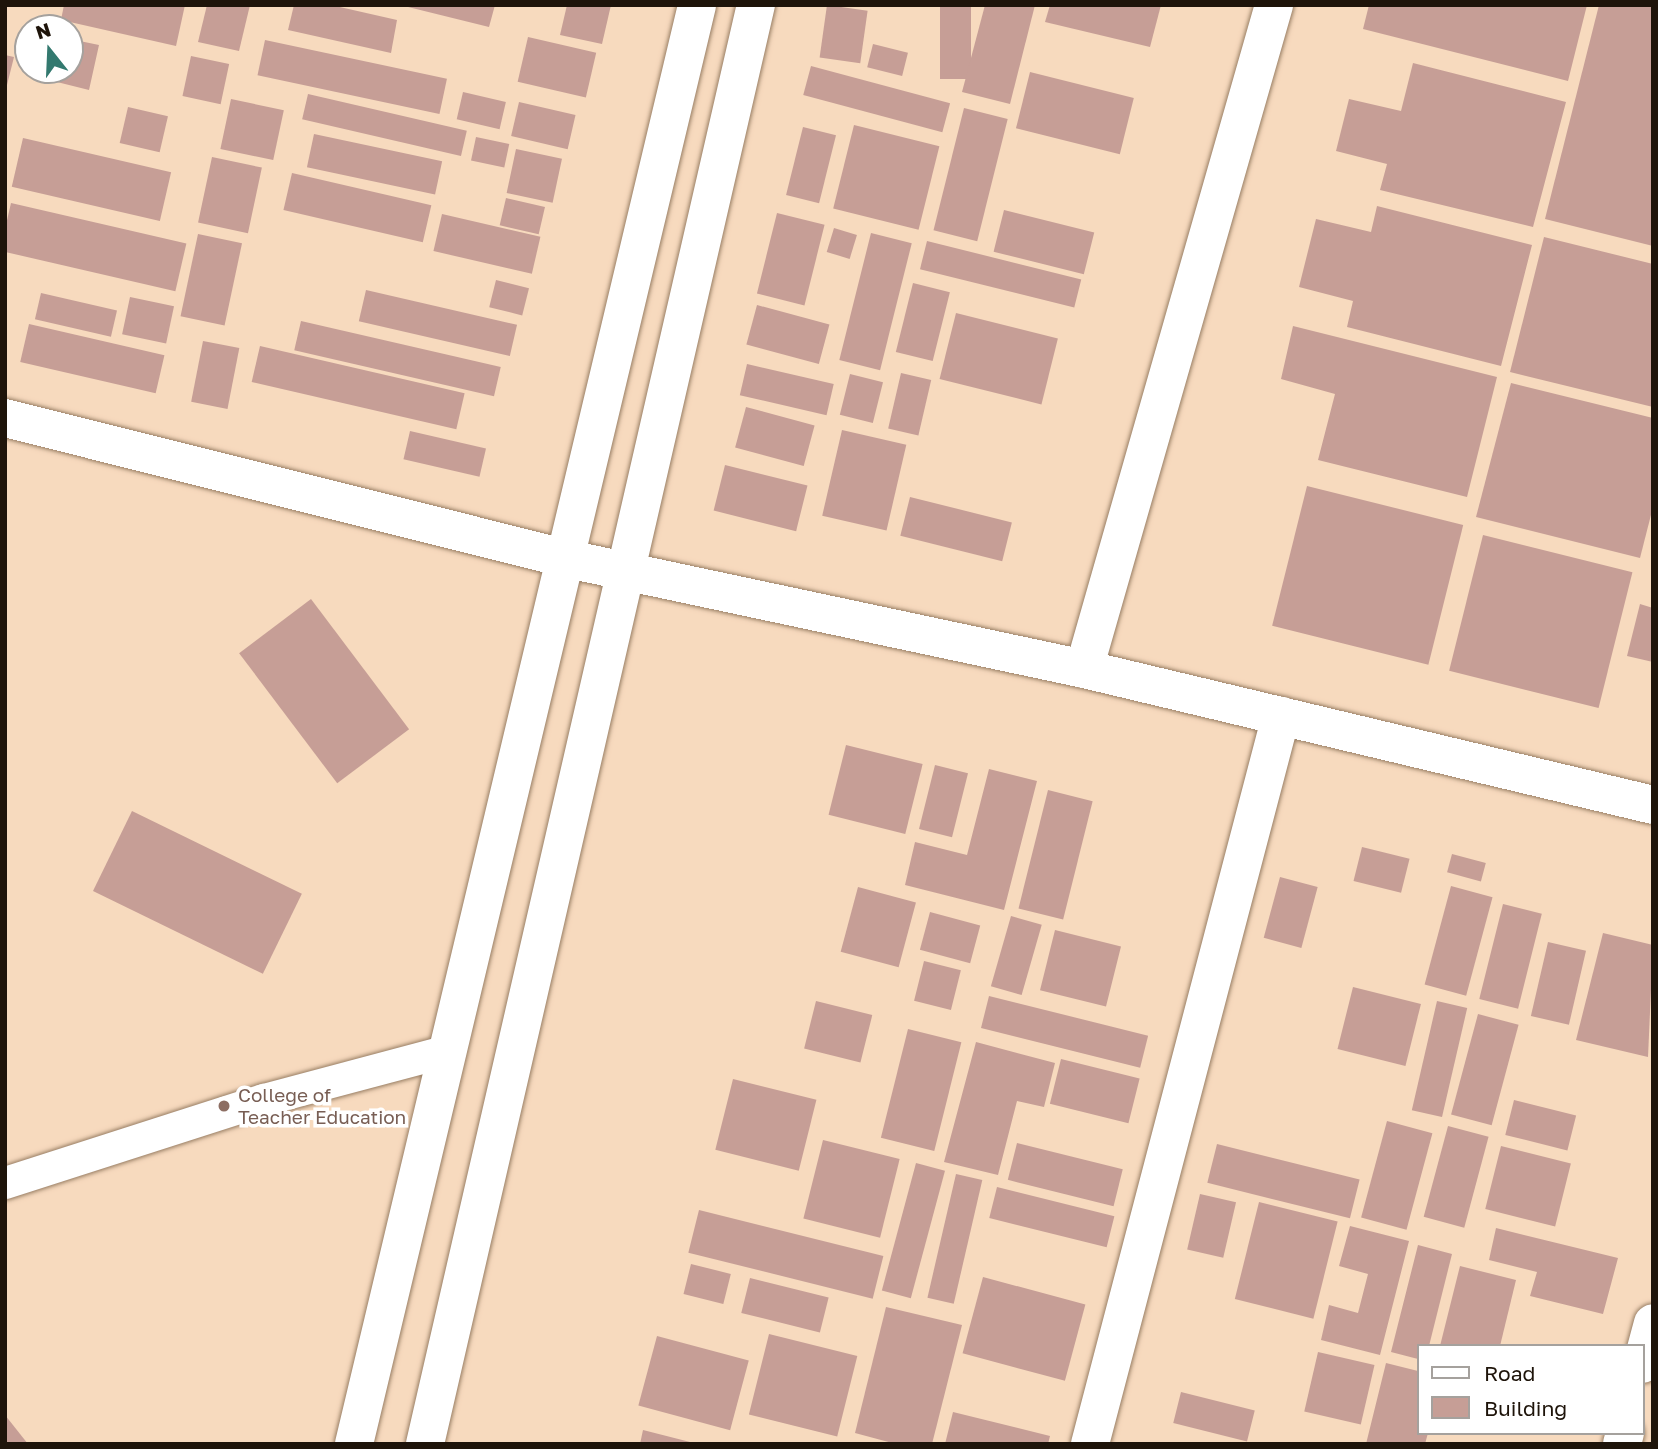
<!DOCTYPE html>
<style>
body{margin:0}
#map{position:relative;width:1658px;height:1449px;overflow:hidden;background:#f7dabe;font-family:"Golos Text",sans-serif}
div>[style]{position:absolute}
.building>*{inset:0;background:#c69e96;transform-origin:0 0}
.roads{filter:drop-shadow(0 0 2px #987e64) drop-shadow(0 0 2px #987e64)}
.lane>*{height:32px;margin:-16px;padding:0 16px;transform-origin:16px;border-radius:16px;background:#fff}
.street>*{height:38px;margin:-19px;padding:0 19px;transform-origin:19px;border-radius:19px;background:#fff}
.secondary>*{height:38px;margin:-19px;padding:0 19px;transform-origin:19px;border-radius:19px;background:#fff}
.dots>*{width:19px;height:19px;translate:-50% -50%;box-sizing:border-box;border:4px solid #fff;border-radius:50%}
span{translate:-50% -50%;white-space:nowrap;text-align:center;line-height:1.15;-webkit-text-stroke:7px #fff;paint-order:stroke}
.education-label{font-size:19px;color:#785e54}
.left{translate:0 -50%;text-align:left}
.frame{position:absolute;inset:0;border:7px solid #1e140a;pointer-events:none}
.legend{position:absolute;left:1417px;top:1344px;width:228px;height:91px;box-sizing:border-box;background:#fff;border:2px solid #a5a19d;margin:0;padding:9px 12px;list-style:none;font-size:21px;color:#1e140a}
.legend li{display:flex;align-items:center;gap:14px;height:35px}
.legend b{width:35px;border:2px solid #a5a19d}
.north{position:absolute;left:14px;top:14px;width:70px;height:70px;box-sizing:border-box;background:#fff;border:2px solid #a5a19d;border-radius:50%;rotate:342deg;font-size:19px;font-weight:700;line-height:28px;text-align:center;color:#1e140a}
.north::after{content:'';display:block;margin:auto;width:24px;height:32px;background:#33796f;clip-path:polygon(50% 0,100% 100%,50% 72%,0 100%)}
</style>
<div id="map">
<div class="building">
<div style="clip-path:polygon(64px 5px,185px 5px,176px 46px,61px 20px)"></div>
<div style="clip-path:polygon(207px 5px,250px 5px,239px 51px,198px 42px)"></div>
<div style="clip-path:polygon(294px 5px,331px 5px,397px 20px,391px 53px,288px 30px)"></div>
<div style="clip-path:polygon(400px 5px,495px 5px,489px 27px)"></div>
<div style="clip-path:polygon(567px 5px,611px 5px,602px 44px,560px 35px)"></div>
<div style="left:827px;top:5px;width:41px;height:53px;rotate:8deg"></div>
<div style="left:940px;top:5px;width:31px;height:74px"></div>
<div style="clip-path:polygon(985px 5px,1035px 5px,1010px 104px,962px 92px)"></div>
<div style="clip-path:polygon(1050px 5px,1161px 5px,1150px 47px,1045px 22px)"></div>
<div style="clip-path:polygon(1369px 5px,1587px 5px,1568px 81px,1363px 29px)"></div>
<div style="clip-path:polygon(1599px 5px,1653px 5px,1653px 246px,1545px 219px)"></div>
<div style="left:528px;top:37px;width:70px;height:46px;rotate:13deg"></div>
<div style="clip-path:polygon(70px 39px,99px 45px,89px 90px,37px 77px,39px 70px,70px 70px)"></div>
<div style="left:265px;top:40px;width:186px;height:36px;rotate:12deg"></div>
<div style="left:873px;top:44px;width:36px;height:24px;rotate:14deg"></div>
<div style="clip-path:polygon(5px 55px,14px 57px,6px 89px,5px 89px)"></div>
<div style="left:191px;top:56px;width:39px;height:41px;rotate:12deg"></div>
<div style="clip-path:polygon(1413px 63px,1566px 102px,1533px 227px,1380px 190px,1387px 164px,1336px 151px,1349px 99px,1401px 111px)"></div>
<div style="left:811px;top:66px;width:144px;height:30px;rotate:15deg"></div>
<div style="left:1030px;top:72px;width:107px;height:58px;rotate:14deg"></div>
<div style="left:463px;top:92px;width:44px;height:28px;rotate:13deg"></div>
<div style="left:308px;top:94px;width:163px;height:26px;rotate:13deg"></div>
<div style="left:231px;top:99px;width:54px;height:51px;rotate:12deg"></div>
<div style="left:519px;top:102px;width:58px;height:35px;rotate:13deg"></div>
<div style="left:128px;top:107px;width:41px;height:37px;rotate:13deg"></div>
<div style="left:964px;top:108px;width:45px;height:126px;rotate:14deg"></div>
<div style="left:854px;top:125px;width:88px;height:86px;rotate:14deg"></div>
<div style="left:803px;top:127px;width:34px;height:70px;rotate:14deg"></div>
<div style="left:314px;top:134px;width:131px;height:34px;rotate:12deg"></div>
<div style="left:476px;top:137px;width:34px;height:24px;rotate:12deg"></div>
<div style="left:23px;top:138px;width:152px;height:50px;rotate:13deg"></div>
<div style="left:516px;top:149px;width:47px;height:45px;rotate:12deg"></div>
<div style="left:212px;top:157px;width:51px;height:67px;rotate:12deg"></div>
<div style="left:292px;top:173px;width:143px;height:38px;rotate:13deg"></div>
<div style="left:506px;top:198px;width:40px;height:28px;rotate:13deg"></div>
<div style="left:11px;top:203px;width:180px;height:49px;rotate:13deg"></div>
<div style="clip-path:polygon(1377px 206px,1532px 245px,1501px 366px,1347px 327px,1353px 301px,1299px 287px,1316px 219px,1371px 232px)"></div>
<div style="left:1004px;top:210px;width:93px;height:43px;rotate:14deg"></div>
<div style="left:777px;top:213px;width:49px;height:83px;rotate:14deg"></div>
<div style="left:442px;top:214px;width:101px;height:38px;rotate:13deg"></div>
<div style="left:834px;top:228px;width:24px;height:25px;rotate:17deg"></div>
<div style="left:871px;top:233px;width:42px;height:131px;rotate:14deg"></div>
<div style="left:198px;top:234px;width:45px;height:84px;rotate:12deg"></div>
<div style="clip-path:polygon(1544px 237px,1653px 264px,1653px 407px,1510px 372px)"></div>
<div style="left:927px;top:241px;width:159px;height:29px;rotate:14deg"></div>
<div style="left:496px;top:280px;width:34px;height:28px;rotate:14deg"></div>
<div style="left:913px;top:283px;width:38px;height:71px;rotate:14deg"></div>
<div style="left:366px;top:290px;width:155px;height:32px;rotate:13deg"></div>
<div style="left:41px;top:293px;width:78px;height:27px;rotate:13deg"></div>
<div style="left:130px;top:297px;width:45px;height:38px;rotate:12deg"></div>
<div style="left:757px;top:305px;width:75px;height:41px;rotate:15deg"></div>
<div style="left:956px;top:313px;width:105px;height:68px;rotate:14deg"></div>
<div style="left:301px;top:321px;width:205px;height:30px;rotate:13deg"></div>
<div style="left:29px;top:324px;width:139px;height:39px;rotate:13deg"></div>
<div style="clip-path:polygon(1293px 326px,1497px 377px,1467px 497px,1318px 460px,1335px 394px,1281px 379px)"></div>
<div style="left:203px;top:341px;width:37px;height:62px;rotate:11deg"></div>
<div style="left:260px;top:346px;width:210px;height:37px;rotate:13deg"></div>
<div style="left:747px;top:364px;width:89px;height:32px;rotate:13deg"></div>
<div style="left:901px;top:373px;width:31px;height:57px;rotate:13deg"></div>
<div style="left:850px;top:374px;width:34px;height:42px;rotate:14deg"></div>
<div style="clip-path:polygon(1511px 383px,1653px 418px,1653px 507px,1640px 558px,1476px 517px)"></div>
<div style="left:746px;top:407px;width:71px;height:42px;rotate:15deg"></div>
<div style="left:842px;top:430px;width:66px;height:88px;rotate:13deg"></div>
<div style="left:410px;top:431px;width:78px;height:29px;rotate:13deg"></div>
<div style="left:725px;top:465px;width:85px;height:47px;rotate:14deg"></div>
<div style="left:1307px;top:486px;width:161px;height:144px;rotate:14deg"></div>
<div style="left:910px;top:497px;width:105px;height:40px;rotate:14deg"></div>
<div style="left:1483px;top:535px;width:154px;height:140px;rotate:14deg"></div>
<div style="left:311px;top:599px;width:163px;height:90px;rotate:53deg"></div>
<div style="clip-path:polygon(1640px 604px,1653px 608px,1653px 662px,1627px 656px)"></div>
<div style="left:846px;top:745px;width:79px;height:72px;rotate:14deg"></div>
<div style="left:935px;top:765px;width:34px;height:66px;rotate:14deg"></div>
<div style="clip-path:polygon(989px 769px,1037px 781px,1004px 910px,905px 885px,915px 842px,967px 855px)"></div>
<div style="left:1048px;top:790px;width:46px;height:122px;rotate:14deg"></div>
<div style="left:132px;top:811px;width:189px;height:89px;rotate:26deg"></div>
<div style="left:1362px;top:847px;width:49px;height:35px;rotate:14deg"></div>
<div style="left:1452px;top:854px;width:35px;height:19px;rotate:15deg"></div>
<div style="left:1280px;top:877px;width:39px;height:63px;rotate:15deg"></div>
<div style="left:1451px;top:886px;width:43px;height:102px;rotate:15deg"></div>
<div style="left:858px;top:887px;width:60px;height:67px;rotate:15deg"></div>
<div style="left:1503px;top:904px;width:40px;height:98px;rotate:14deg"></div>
<div style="left:930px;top:912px;width:52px;height:39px;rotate:15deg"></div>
<div style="left:1011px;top:916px;width:32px;height:73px;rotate:16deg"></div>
<div style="left:1055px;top:930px;width:68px;height:62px;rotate:14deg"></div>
<div style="clip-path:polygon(1603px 933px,1653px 945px,1648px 1057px,1576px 1040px)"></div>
<div style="left:1548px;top:942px;width:39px;height:76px;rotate:13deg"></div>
<div style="left:924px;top:961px;width:38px;height:41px;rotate:14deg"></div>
<div style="left:1353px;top:987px;width:70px;height:64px;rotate:14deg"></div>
<div style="left:989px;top:996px;width:164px;height:33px;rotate:14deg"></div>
<div style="left:816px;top:1001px;width:58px;height:49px;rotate:14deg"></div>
<div style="left:1437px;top:1001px;width:31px;height:112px;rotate:13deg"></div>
<div style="left:1478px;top:1014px;width:42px;height:104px;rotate:15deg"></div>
<div style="left:908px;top:1029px;width:55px;height:112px;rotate:14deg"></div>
<div style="clip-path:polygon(976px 1042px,1055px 1063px,1044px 1107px,1017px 1101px,998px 1175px,944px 1162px)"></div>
<div style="left:1061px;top:1059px;width:81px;height:46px;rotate:14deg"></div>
<div style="left:733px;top:1079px;width:86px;height:73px;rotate:14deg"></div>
<div style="left:1514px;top:1100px;width:64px;height:36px;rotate:14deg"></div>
<div style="left:1387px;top:1121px;width:47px;height:100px;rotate:15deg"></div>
<div style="left:1448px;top:1126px;width:42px;height:94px;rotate:15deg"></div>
<div style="left:823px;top:1140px;width:79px;height:81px;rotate:14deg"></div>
<div style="left:1017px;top:1143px;width:109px;height:38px;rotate:14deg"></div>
<div style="left:1217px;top:1144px;width:147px;height:40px;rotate:14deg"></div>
<div style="left:1501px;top:1146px;width:72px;height:65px;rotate:14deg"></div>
<div style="left:916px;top:1163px;width:30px;height:132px;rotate:15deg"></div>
<div style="left:956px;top:1174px;width:27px;height:127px;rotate:13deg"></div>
<div style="left:997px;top:1187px;width:121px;height:32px;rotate:14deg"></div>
<div style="left:1200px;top:1194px;width:37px;height:57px;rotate:13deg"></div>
<div style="left:1259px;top:1202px;width:81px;height:100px;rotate:14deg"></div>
<div style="left:699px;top:1210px;width:190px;height:44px;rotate:14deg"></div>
<div style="clip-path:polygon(1350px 1226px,1409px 1241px,1380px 1355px,1321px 1340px,1329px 1305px,1358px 1313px,1368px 1274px,1339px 1266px)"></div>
<div style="clip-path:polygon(1496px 1228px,1618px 1258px,1603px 1314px,1530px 1296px,1537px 1272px,1489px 1260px)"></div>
<div style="clip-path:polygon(1418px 1245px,1452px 1254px,1429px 1346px,1418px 1346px,1418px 1359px,1391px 1352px)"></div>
<div style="left:691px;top:1264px;width:41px;height:31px;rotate:14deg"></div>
<div style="clip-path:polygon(1460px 1266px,1516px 1280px,1500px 1346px,1440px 1346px)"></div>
<div style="left:983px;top:1277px;width:106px;height:79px;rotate:15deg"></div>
<div style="left:750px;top:1278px;width:81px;height:36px;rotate:14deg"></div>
<div style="clip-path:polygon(886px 1307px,962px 1325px,932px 1444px,896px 1444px,855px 1433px)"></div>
<div style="left:769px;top:1334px;width:91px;height:83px;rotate:14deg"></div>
<div style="left:657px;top:1336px;width:95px;height:72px;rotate:15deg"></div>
<div style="left:1318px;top:1352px;width:58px;height:61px;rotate:13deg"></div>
<div style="clip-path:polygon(1386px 1363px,1418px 1371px,1418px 1433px,1428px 1433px,1425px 1444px,1366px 1444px)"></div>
<div style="left:1181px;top:1392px;width:76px;height:32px;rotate:14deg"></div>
<div style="clip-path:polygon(953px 1412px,1050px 1436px,1048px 1444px,945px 1444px)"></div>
<div style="clip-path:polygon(5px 1415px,28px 1444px,5px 1444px)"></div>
<div style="clip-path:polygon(643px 1430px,694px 1443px,694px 1444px,640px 1444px)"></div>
</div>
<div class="roads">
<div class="lane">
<div style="left:5px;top:1183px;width:272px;rotate:-17.8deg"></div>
<div style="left:264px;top:1100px;width:190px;rotate:-14.9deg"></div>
</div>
<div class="street">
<div style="left:5px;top:418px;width:580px;rotate:14.06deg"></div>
<div style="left:568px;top:559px;width:528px;rotate:12.03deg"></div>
<div style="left:1084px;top:669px;width:585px;rotate:13.44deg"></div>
<div style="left:1084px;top:669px;width:691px;rotate:-74.03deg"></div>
<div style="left:1642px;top:1364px;width:42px;rotate:-75deg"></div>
<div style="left:1090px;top:1444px;width:753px;rotate:-75.3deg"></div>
<div style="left:1622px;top:1444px;width:11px;rotate:-75deg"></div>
</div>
<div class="secondary">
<div style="left:354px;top:1444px;width:1479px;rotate:-76.59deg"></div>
<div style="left:425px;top:1444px;width:1477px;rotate:-77.05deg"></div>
</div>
</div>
<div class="dots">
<div style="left:224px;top:1106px;background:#8d6e63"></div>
</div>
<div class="education-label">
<span class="left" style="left:238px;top:1106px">College of<br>Teacher Education</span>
</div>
<div class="frame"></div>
<ul class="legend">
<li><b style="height:9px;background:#fff"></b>Road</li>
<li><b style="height:19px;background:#c69e96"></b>Building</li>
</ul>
<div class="north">N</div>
</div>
